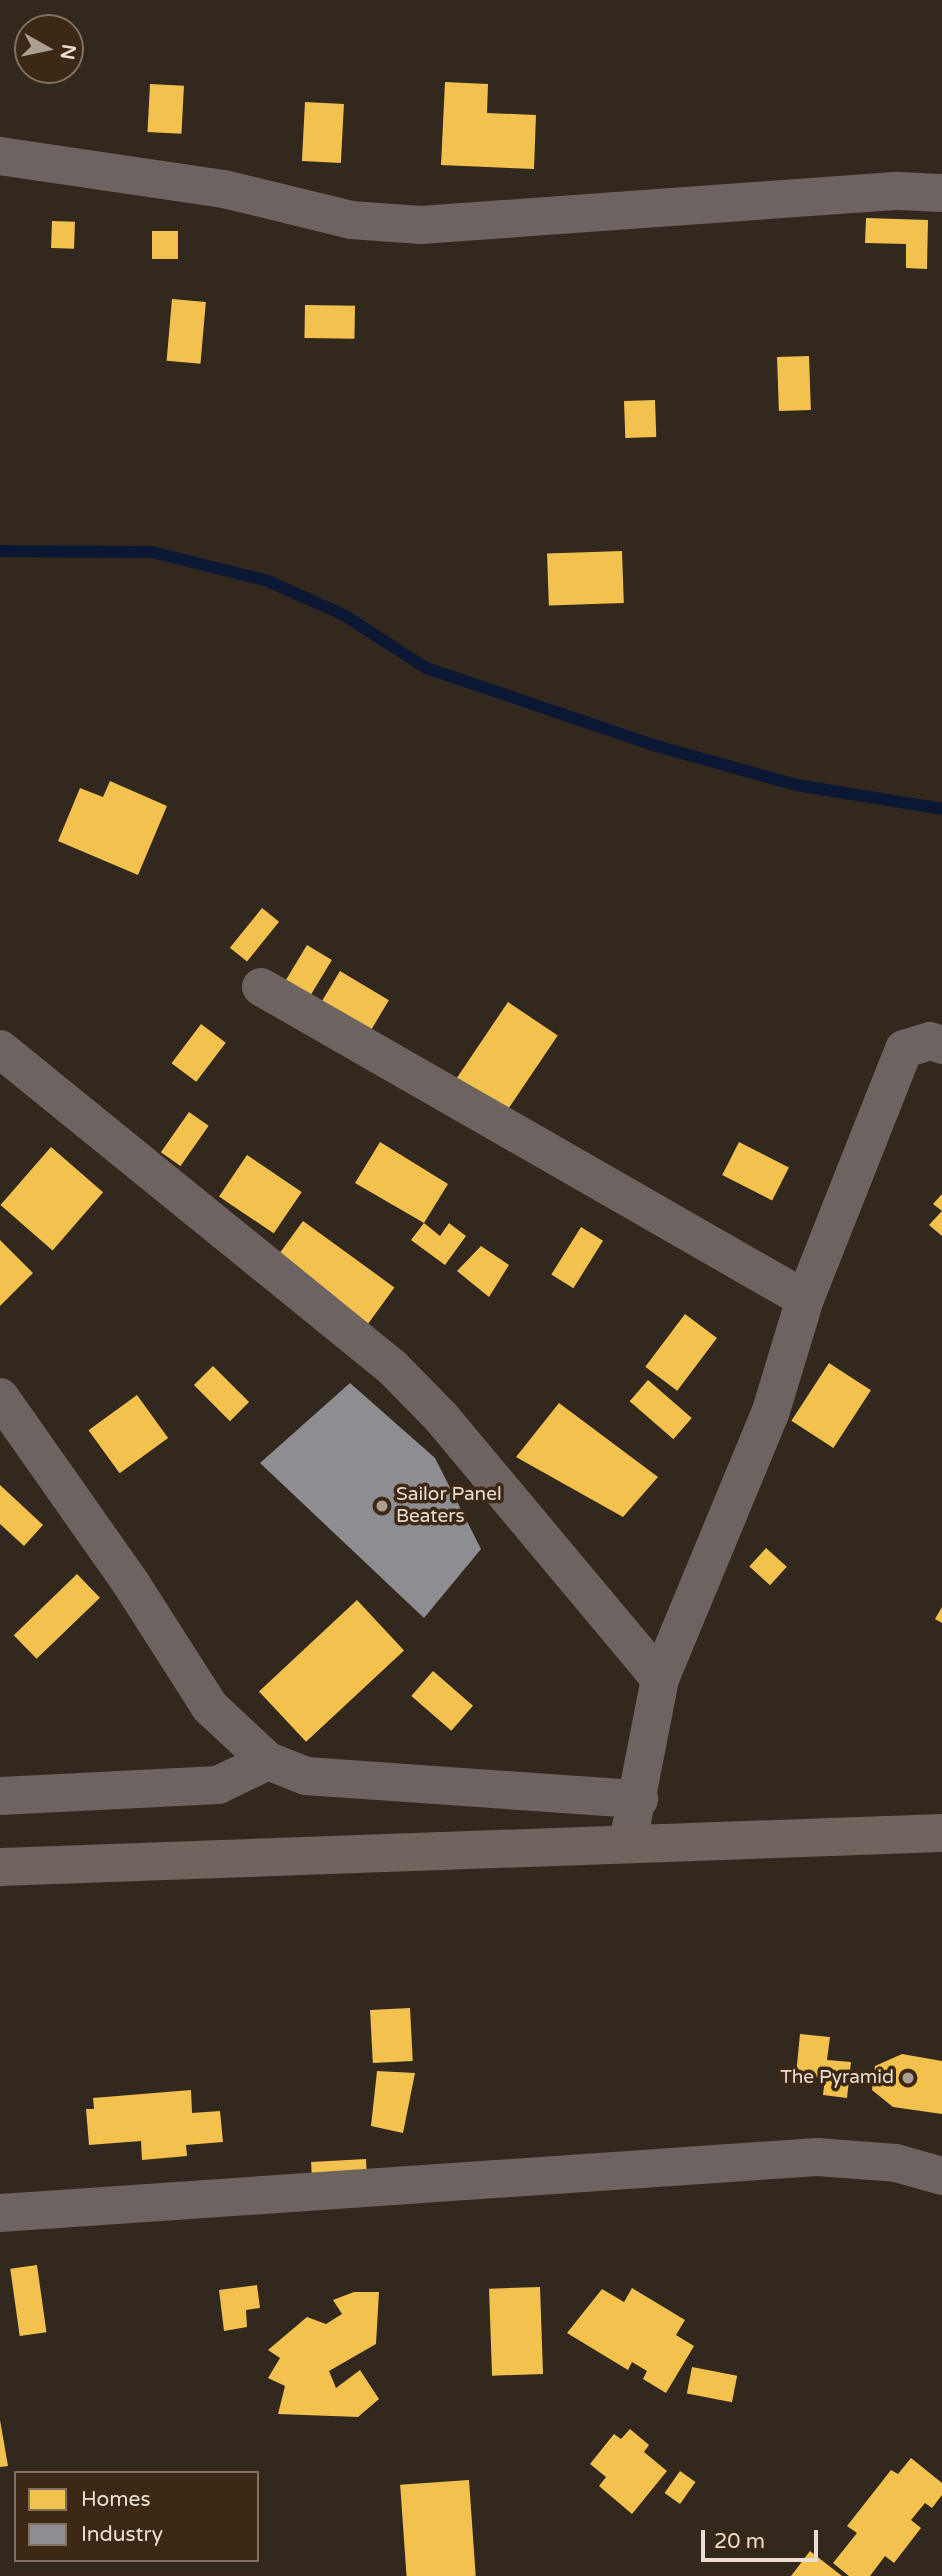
<!DOCTYPE html>
<style>
body{margin:0}
#map{position:relative;width:942px;height:2576px;overflow:hidden;background:#33281d;font-family:"Varela Round",sans-serif}
div>[style]{position:absolute}
.homes>*{inset:0;background:#f2c14e;transform-origin:0 0}
.industry>*{inset:0;background:#8d8d92}
.stream>*{height:12px;margin:-6px;padding:0 6px;transform-origin:6px;border-radius:6px;background:#0c1734}
.street>*{height:38px;margin:-19px;padding:0 19px;transform-origin:19px;border-radius:19px;background:#6d6461}
.primary>*{height:38px;margin:-19px;padding:0 19px;transform-origin:19px;border-radius:19px;background:#6f645e}
.dots>*{width:19px;height:19px;translate:-50% -50%;box-sizing:border-box;border:4px solid #3c2814;border-radius:50%}
span{translate:-50% -50%;white-space:nowrap;text-align:center;line-height:1.15;-webkit-text-stroke:7px #3c2814;paint-order:stroke}
.poi-label{font-size:19px;color:#ebded1}
.left{translate:0 -50%;text-align:left}
.right{translate:-100% -50%;text-align:right}
.legend{position:absolute;left:14px;top:2471px;width:245px;height:91px;box-sizing:border-box;background:#3c2814;border:2px solid #827160;margin:0;padding:9px 12px;list-style:none;font-size:21px;color:#ebded1}
.legend li{display:flex;align-items:center;gap:14px;height:35px}
.legend b{width:35px;border:2px solid #827160}
.north{position:absolute;left:14px;top:14px;width:70px;height:70px;box-sizing:border-box;background:#3c2814;border:2px solid #827160;border-radius:50%;rotate:99deg;font-size:19px;font-weight:700;line-height:28px;text-align:center;color:#ebded1}
.north::after{content:'';display:block;margin:auto;width:24px;height:32px;background:#ab9e92;clip-path:polygon(50% 0,100% 100%,50% 72%,0 100%)}
.scale{position:absolute;left:701px;top:2530px;width:117px;height:32px;box-sizing:border-box;border:4px solid #ebded1;border-top:0;padding-left:9px;font-size:21px;line-height:24px;white-space:nowrap;color:#ebded1;-webkit-text-stroke:5px #3c2814;paint-order:stroke}
</style>
<div id="map">
<div class="homes">
<div style="clip-path:polygon(445px 82px,488px 84px,487px 113px,536px 115px,534px 169px,441px 165px)"></div>
<div style="left:150px;top:84px;width:34px;height:48px;rotate:3deg"></div>
<div style="left:305px;top:102px;width:39px;height:59px;rotate:3deg"></div>
<div style="clip-path:polygon(866px 218px,928px 220px,927px 269px,906px 268px,906px 244px,865px 243px)"></div>
<div style="left:52px;top:221px;width:23px;height:27px;rotate:2deg"></div>
<div style="left:152px;top:231px;width:26px;height:28px"></div>
<div style="left:172px;top:299px;width:34px;height:62px;rotate:5deg"></div>
<div style="left:305px;top:305px;width:50px;height:33px;rotate:1deg"></div>
<div style="left:809px;top:356px;width:54px;height:32px;rotate:88deg"></div>
<div style="left:655px;top:400px;width:37px;height:31px;rotate:88deg"></div>
<div style="left:622px;top:551px;width:52px;height:75px;rotate:88deg"></div>
<div style="clip-path:polygon(110px 781px,167px 806px,138px 875px,58px 841px,80px 788px,103px 797px)"></div>
<div style="left:262px;top:908px;width:22px;height:51px;rotate:39deg"></div>
<div style="left:307px;top:945px;width:29px;height:43px;rotate:31deg"></div>
<div style="left:340px;top:971px;width:57px;height:48px;rotate:31deg"></div>
<div style="left:508px;top:1002px;width:60px;height:94px;rotate:34deg"></div>
<div style="left:201px;top:1024px;width:31px;height:49px;rotate:37deg"></div>
<div style="left:189px;top:1112px;width:24px;height:49px;rotate:35deg"></div>
<div style="clip-path:polygon(380px 1142px,448px 1184px,424px 1223px,440px 1236px,449px 1223px,466px 1236px,445px 1265px,411px 1240px,424px 1223px,355px 1183px)"></div>
<div style="left:739px;top:1142px;width:56px;height:37px;rotate:27deg"></div>
<div style="left:51px;top:1147px;width:69px;height:77px;rotate:41deg"></div>
<div style="left:247px;top:1155px;width:66px;height:50px;rotate:34deg"></div>
<div style="clip-path:polygon(942px 1194px,942px 1236px,929px 1225px,942px 1211px,933px 1204px)"></div>
<div style="left:303px;top:1221px;width:113px;height:46px;rotate:36deg"></div>
<div style="left:581px;top:1227px;width:26px;height:56px;rotate:32deg"></div>
<div style="clip-path:polygon(0 1240px,33px 1273px,0 1306px)"></div>
<div style="clip-path:polygon(481px 1246px,509px 1265px,489px 1297px,457px 1271px)"></div>
<div style="left:685px;top:1314px;width:40px;height:66px;rotate:37deg"></div>
<div style="left:829px;top:1363px;width:50px;height:69px;rotate:33deg"></div>
<div style="left:213px;top:1366px;width:51px;height:27px;rotate:45deg"></div>
<div style="left:648px;top:1380px;width:58px;height:28px;rotate:41deg"></div>
<div style="left:137px;top:1395px;width:53px;height:60px;rotate:54deg"></div>
<div style="clip-path:polygon(559px 1403px,658px 1477px,623px 1517px,516px 1457px)"></div>
<div style="clip-path:polygon(0 1485px,43px 1525px,24px 1546px,0 1524px)"></div>
<div style="left:766px;top:1548px;width:28px;height:25px;rotate:42deg"></div>
<div style="left:77px;top:1574px;width:33px;height:88px;rotate:46deg"></div>
<div style="left:357px;top:1600px;width:69px;height:134px;rotate:47deg"></div>
<div style="clip-path:polygon(942px 1607px,942px 1623px,935px 1619px)"></div>
<div style="left:433px;top:1671px;width:53px;height:33px;rotate:41deg"></div>
<div style="left:410px;top:2008px;width:53px;height:40px;rotate:87deg"></div>
<div style="clip-path:polygon(800px 2034px,830px 2037px,827px 2060px,851px 2062px,847px 2098px,823px 2095px,825px 2078px,796px 2075px)"></div>
<div style="clip-path:polygon(902px 2054px,942px 2061px,942px 2114px,893px 2107px,872px 2090px,875px 2066px)"></div>
<div style="clip-path:polygon(377px 2071px,415px 2073px,403px 2133px,371px 2126px)"></div>
<div style="clip-path:polygon(191px 2090px,192px 2113px,220px 2111px,223px 2142px,186px 2145px,187px 2156px,142px 2160px,141px 2141px,89px 2145px,86px 2109px,94px 2109px,93px 2098px)"></div>
<div style="left:366px;top:2159px;width:21px;height:55px;rotate:87deg"></div>
<div style="left:37px;top:2265px;width:68px;height:27px;rotate:82deg"></div>
<div style="clip-path:polygon(257px 2285px,260px 2308px,246px 2310px,247px 2327px,224px 2331px,219px 2290px)"></div>
<div style="left:540px;top:2287px;width:87px;height:51px;rotate:88deg"></div>
<div style="clip-path:polygon(632px 2288px,685px 2320px,676px 2335px,694px 2346px,666px 2393px,643px 2379px,647px 2371px,632px 2362px,628px 2370px,567px 2333px,602px 2289px,624px 2302px)"></div>
<div style="clip-path:polygon(354px 2292px,379px 2292px,376px 2344px,329px 2371px,336px 2388px,360px 2370px,379px 2399px,358px 2417px,278px 2414px,285px 2386px,268px 2378px,280px 2358px,268px 2350px,307px 2317px,326px 2324px,342px 2314px,333px 2300px)"></div>
<div style="left:692px;top:2367px;width:46px;height:27px;rotate:11deg"></div>
<div style="clip-path:polygon(0 2420px,8px 2466px,0 2467px)"></div>
<div style="clip-path:polygon(630px 2429px,649px 2445px,644px 2452px,667px 2471px,632px 2514px,599px 2486px,606px 2477px,590px 2464px,614px 2434px,621px 2439px)"></div>
<div style="clip-path:polygon(911px 2458px,942px 2483px,942px 2495px,932px 2508px,925px 2503px,911px 2520px,921px 2528px,894px 2563px,885px 2556px,870px 2576px,849px 2576px,833px 2563px,857px 2533px,847px 2526px,891px 2470px,898px 2474px)"></div>
<div style="left:680px;top:2471px;width:19px;height:27px;rotate:35deg"></div>
<div style="left:469px;top:2480px;width:96px;height:69px;rotate:86deg"></div>
<div style="clip-path:polygon(810px 2551px,842px 2576px,791px 2576px)"></div>
</div>
<div class="industry">
<div style="clip-path:polygon(350px 1383px,435px 1458px,481px 1549px,424px 1618px,260px 1463px)"></div>
</div>
<div class="stream">
<div style="left:0;top:551px;width:152px;rotate:0.4deg"></div>
<div style="left:152px;top:552px;width:120px;rotate:14deg"></div>
<div style="left:268px;top:581px;width:83px;rotate:24.1deg"></div>
<div style="left:344px;top:615px;width:98px;rotate:32.9deg"></div>
<div style="left:426px;top:668px;width:240px;rotate:18.7deg"></div>
<div style="left:653px;top:745px;width:148px;rotate:15.6deg"></div>
<div style="left:796px;top:785px;width:148px;rotate:9.3deg"></div>
</div>
<div class="street">
<div style="left:0;top:156px;width:226px;rotate:8.4deg"></div>
<div style="left:224px;top:189px;width:131px;rotate:13.7deg"></div>
<div style="left:351px;top:220px;width:70px;rotate:4.1deg"></div>
<div style="left:421px;top:225px;width:478px;rotate:-4.1deg"></div>
<div style="left:898px;top:191px;width:44px;rotate:2.6deg"></div>
<div style="left:261px;top:987px;width:627px;rotate:29.84deg"></div>
<div style="left:0;top:1049px;width:505px;rotate:39.05deg"></div>
<div style="left:392px;top:1367px;width:70px;rotate:45.6deg"></div>
<div style="left:441px;top:1417px;width:341px;rotate:50.1deg"></div>
<div style="left:0;top:1397px;width:230px;rotate:54.9deg"></div>
<div style="left:132px;top:1585px;width:145px;rotate:57.4deg"></div>
<div style="left:210px;top:1707px;width:79px;rotate:43deg"></div>
<div style="left:268px;top:1761px;width:41px;rotate:21.5deg"></div>
<div style="left:306px;top:1776px;width:334px;rotate:4deg"></div>
<div style="left:0;top:1796px;width:218px;rotate:-2.9deg"></div>
<div style="left:218px;top:1785px;width:55px;rotate:-25.6deg"></div>
<div style="left:628px;top:1842px;width:166px;rotate:-78.9deg"></div>
<div style="left:660px;top:1679px;width:287px;rotate:-67.5deg"></div>
<div style="left:770px;top:1414px;width:120px;rotate:-73.1deg"></div>
<div style="left:805px;top:1299px;width:269px;rotate:-68.4deg"></div>
<div style="left:904px;top:1049px;width:27px;rotate:-17deg"></div>
<div style="left:930px;top:1041px;width:13px;rotate:18deg"></div>
<div style="left:0;top:2213px;width:819px;rotate:-3.92deg"></div>
<div style="left:817px;top:2157px;width:79px;rotate:4.3deg"></div>
<div style="left:896px;top:2163px;width:48px;rotate:15.8deg"></div>
</div>
<div class="primary">
<div style="left:0;top:1867px;width:943px;rotate:-2.07deg"></div>
</div>
<div class="dots">
<div style="left:382px;top:1506px;background:#ab9e92"></div>
<div style="left:908px;top:2078px;background:#ab9e92"></div>
</div>
<div class="poi-label">
<span class="left" style="left:396px;top:1506px">Sailor Panel<br>Beaters</span>
<span class="right" style="left:894px;top:2078px">The Pyramid</span>
</div>
<ul class="legend">
<li><b style="height:19px;background:#f2c14e"></b>Homes</li>
<li><b style="height:19px;background:#8d8d92"></b>Industry</li>
</ul>
<div class="north">N</div>
<div class="scale">20 m</div>
</div>
